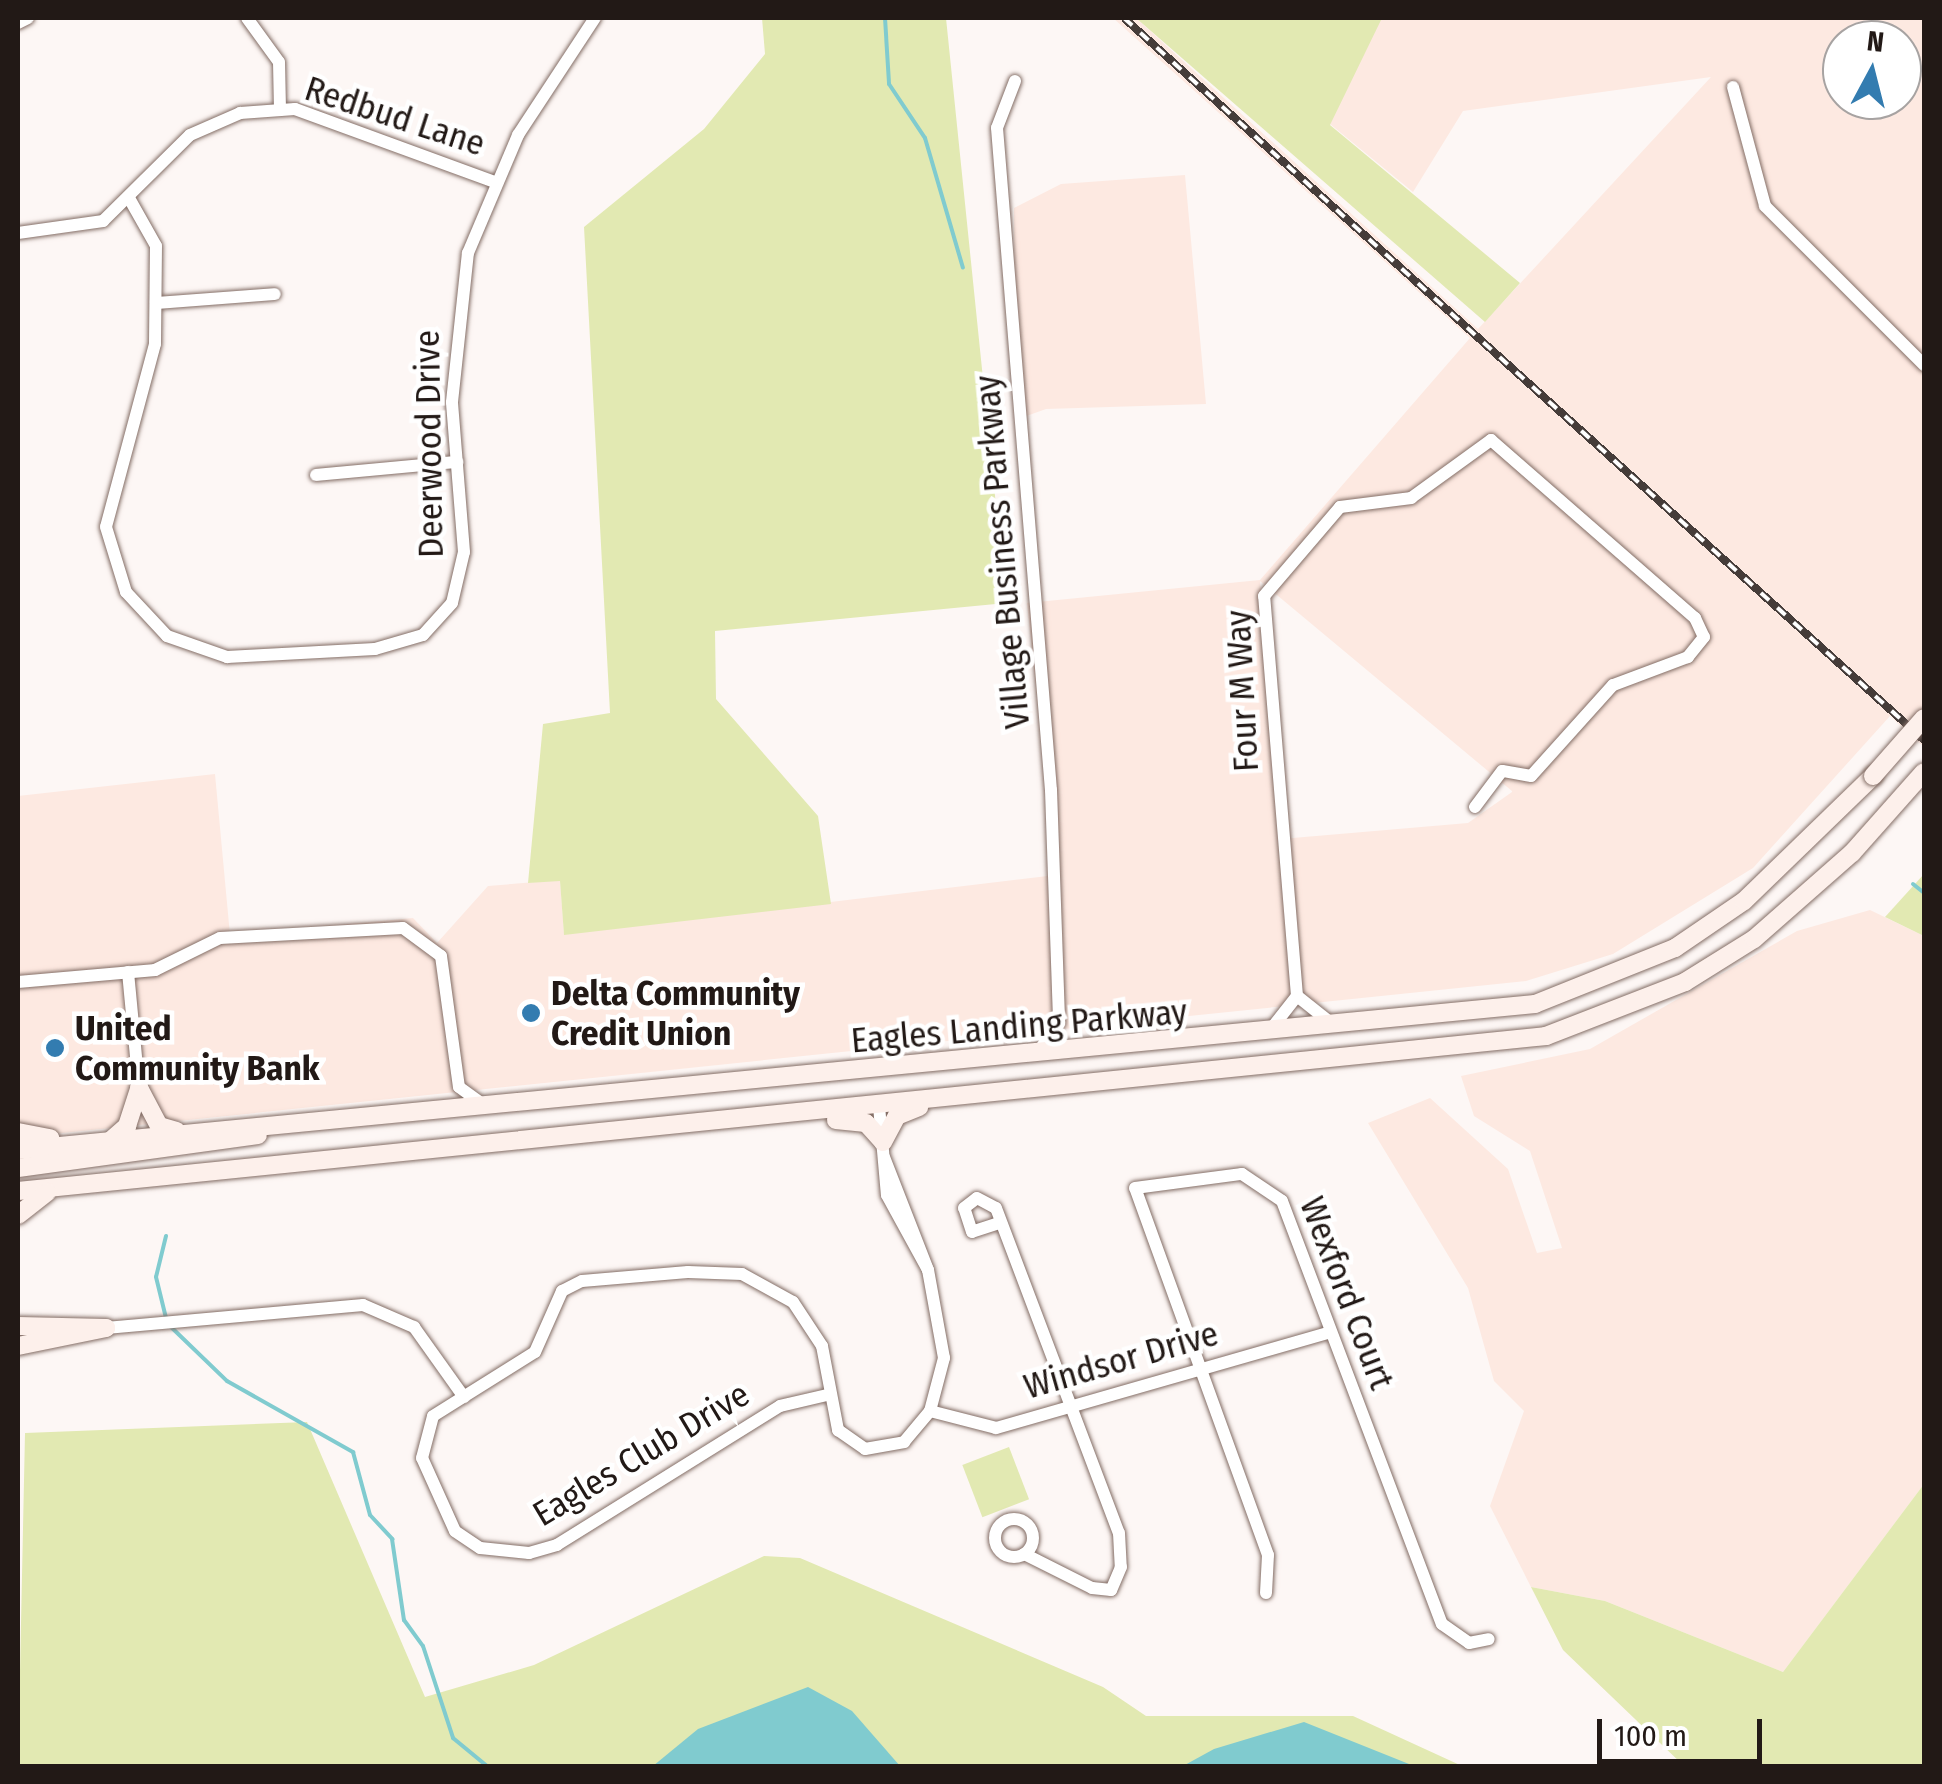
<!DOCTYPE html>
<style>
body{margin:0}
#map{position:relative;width:1942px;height:1784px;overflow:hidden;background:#fdf7f5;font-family:"Fira Sans Condensed",sans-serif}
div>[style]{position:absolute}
.built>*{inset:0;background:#fde9e1}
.green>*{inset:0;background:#e2e9b2;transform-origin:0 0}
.water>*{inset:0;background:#80cbcf}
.stream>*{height:4px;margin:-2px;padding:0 2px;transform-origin:2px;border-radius:2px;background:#80cbcf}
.roads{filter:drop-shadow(0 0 2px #836d65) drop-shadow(0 0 2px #836d65)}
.street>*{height:12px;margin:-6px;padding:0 6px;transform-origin:6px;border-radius:6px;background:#fff}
.street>.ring{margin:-6px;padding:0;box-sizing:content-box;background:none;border:12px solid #fff;border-radius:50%}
.secondary>*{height:18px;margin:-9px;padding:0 9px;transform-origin:9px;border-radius:9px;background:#fdf0eb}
.rail>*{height:8px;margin-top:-4px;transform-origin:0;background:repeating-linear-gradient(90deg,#fff 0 11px,#453c39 0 22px);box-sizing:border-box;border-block:2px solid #453c39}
.bridges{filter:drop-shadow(0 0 2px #836d65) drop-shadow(0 0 2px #836d65)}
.secondary-bridge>*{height:18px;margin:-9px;padding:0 9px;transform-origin:9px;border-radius:9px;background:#fdf0eb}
.dots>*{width:28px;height:28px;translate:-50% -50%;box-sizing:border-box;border:5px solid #fff;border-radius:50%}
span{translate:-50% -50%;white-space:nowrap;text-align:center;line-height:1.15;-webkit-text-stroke:9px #fff;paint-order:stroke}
.street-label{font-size:35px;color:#221916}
.poi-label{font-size:35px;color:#221916;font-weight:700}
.left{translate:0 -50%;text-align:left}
.frame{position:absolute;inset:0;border:20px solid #221916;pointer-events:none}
.north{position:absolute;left:1822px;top:20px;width:100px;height:100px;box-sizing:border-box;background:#fff;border:2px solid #a7a3a2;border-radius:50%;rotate:7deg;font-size:28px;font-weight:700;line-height:40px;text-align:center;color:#221916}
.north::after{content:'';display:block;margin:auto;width:35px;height:45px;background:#337cb0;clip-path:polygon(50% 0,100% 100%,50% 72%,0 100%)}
.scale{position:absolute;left:1597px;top:1719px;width:165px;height:45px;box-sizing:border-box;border:5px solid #221916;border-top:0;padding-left:12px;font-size:30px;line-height:35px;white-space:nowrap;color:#221916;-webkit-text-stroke:8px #fff;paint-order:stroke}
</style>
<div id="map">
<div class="built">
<div style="clip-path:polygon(evenodd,1113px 18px,1136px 18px,1478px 329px,1711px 77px,1463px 111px,1413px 192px,1330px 124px,1380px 19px,1924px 18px,1924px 747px,1890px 716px,1753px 868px,1613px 954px,1526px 981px,43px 1135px,18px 1124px,18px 796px,215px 774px,230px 935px,413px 918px,437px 943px,488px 886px,560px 880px,564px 934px,1056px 875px,1027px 603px,1260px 580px,1470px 338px,1113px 18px,1842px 40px,1902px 40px,1902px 100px,1842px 100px,1842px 40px,1113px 18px,1260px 581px,1512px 791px,1512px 792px,1468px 823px,1281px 839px,1260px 581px)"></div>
<div style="clip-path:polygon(1185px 175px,1206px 404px,1046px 409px,1015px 420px,1014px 208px,1061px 184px)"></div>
<div style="clip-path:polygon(1870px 910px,1924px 936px,1924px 1484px,1783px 1672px,1605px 1601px,1531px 1587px,1490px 1506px,1524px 1411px,1494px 1381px,1468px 1288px,1368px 1123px,1430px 1098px,1508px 1169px,1537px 1253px,1562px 1248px,1530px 1151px,1474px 1116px,1461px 1076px,1590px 1049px,1797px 931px)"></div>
</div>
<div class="green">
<div style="clip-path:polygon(762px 18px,946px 18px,1006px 603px,715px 631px,716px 699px,818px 816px,831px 904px,564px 935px,560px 881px,528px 883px,543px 724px,610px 713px,584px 227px,704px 129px,765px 54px)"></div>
<div style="clip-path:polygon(1136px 18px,1382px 18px,1330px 125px,1520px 283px,1485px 322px)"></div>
<div style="clip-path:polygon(1924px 874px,1924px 936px,1885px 917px)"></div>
<div style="clip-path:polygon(307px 1422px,425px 1697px,534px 1665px,764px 1556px,800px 1558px,1103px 1687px,1146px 1716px,1353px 1716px,1462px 1766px,18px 1766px,25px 1433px)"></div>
<div style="left:1009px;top:1447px;width:56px;height:50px;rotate:69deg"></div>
<div style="clip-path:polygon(1924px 1484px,1924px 1766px,1684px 1766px,1563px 1650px,1531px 1587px,1605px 1601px,1783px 1672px)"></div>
</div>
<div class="water">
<div style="clip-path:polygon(808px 1687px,852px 1711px,900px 1766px,653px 1766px,698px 1729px)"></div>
<div style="clip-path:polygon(1304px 1722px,1414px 1766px,1183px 1766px,1214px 1749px)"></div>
</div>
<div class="stream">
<div style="left:885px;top:18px;width:66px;rotate:86.5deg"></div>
<div style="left:889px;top:84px;width:65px;rotate:56.3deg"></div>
<div style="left:925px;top:138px;width:135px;rotate:73.7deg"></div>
<div style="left:1913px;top:884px;width:14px;rotate:39deg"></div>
<div style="left:166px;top:1236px;width:42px;rotate:103.7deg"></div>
<div style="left:156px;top:1277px;width:42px;rotate:76.3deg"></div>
<div style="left:171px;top:1327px;width:78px;rotate:44deg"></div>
<div style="left:227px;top:1381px;width:145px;rotate:29.4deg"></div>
<div style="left:353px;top:1452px;width:65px;rotate:74.9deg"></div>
<div style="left:370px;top:1515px;width:33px;rotate:47deg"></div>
<div style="left:392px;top:1539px;width:82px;rotate:81.6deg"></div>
<div style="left:404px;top:1620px;width:32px;rotate:54deg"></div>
<div style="left:423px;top:1646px;width:97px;rotate:71.9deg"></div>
<div style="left:453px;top:1738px;width:44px;rotate:39.5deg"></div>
</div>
<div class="roads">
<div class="street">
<div style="left:247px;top:18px;width:54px;rotate:54deg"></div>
<div style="left:279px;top:62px;width:48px;rotate:88.8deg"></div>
<div style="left:18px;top:23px;width:11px;rotate:-27deg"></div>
<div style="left:1015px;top:81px;width:50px;rotate:111deg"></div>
<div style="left:997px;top:128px;width:664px;rotate:85.34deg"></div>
<div style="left:1051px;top:790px;width:233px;rotate:88deg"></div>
<div style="left:1059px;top:1023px;width:37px;rotate:126deg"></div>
<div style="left:1733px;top:87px;width:123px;rotate:74.9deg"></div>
<div style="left:1765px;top:206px;width:225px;rotate:45deg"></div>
<div style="left:129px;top:198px;width:55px;rotate:60.6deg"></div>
<div style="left:156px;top:246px;width:98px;rotate:90.6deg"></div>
<div style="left:155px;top:344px;width:189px;rotate:105deg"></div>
<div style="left:106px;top:527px;width:68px;rotate:72.9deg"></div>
<div style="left:126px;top:592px;width:60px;rotate:47deg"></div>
<div style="left:167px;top:636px;width:64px;rotate:19.3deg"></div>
<div style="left:227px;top:657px;width:148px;rotate:-3.1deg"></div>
<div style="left:375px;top:649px;width:50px;rotate:-16.3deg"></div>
<div style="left:423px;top:635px;width:43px;rotate:-47.8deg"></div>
<div style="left:452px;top:603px;width:52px;rotate:-76.8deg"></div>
<div style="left:464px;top:552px;width:150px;rotate:-94.6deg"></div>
<div style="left:452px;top:402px;width:150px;rotate:-83.9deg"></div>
<div style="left:468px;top:253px;width:128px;rotate:-67deg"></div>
<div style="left:518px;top:135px;width:140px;rotate:-56.7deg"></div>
<div style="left:18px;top:233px;width:86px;rotate:-8deg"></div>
<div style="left:103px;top:221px;width:122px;rotate:-44.7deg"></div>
<div style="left:190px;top:135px;width:55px;rotate:-23.7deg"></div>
<div style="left:240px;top:113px;width:55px;rotate:-4.2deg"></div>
<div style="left:295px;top:109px;width:213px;rotate:20.1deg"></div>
<div style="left:156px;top:303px;width:119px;rotate:-4.3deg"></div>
<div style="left:316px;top:475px;width:142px;rotate:-5.3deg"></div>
<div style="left:128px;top:972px;width:117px;rotate:84.6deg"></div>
<div style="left:18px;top:982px;width:138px;rotate:-5deg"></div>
<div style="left:155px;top:970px;width:72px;rotate:-26.2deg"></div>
<div style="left:220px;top:938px;width:183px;rotate:-3.1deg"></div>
<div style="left:403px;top:928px;width:47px;rotate:36.4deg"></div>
<div style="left:441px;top:956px;width:132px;rotate:82.2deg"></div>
<div style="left:459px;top:1087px;width:32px;rotate:36deg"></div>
<div style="left:1331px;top:1023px;width:43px;rotate:-141.5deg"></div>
<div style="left:1297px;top:996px;width:401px;rotate:-94.7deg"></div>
<div style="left:1264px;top:596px;width:117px;rotate:-49.5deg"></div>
<div style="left:1340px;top:507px;width:72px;rotate:-7.2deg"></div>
<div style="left:1411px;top:498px;width:99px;rotate:-35.9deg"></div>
<div style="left:1491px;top:440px;width:271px;rotate:41.1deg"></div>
<div style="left:1695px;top:618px;width:21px;rotate:65deg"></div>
<div style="left:1704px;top:637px;width:26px;rotate:129deg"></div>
<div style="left:1688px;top:657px;width:80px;rotate:159.5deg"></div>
<div style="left:1613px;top:685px;width:122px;rotate:132deg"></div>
<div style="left:1531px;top:776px;width:29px;rotate:-170deg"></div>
<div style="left:1502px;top:771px;width:45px;rotate:126.9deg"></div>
<div style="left:1271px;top:1029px;width:42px;rotate:-51.8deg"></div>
<div style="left:879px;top:1106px;width:89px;rotate:84.9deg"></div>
<div style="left:887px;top:1195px;width:85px;rotate:61.3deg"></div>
<div style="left:928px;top:1270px;width:121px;rotate:-111.3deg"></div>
<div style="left:996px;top:1224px;width:25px;rotate:162deg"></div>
<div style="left:972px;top:1232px;width:25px;rotate:-108deg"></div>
<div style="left:964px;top:1208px;width:16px;rotate:-38deg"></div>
<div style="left:977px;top:1198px;width:21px;rotate:28deg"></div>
<div style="left:996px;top:1208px;width:347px;rotate:69.3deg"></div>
<div style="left:1119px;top:1533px;width:34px;rotate:87deg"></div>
<div style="left:1121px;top:1567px;width:25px;rotate:113deg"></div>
<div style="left:1111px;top:1590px;width:19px;rotate:-174deg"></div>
<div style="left:1092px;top:1588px;width:76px;rotate:-153.4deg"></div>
<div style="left:106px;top:1328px;width:258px;rotate:-5.1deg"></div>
<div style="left:363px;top:1305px;width:56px;rotate:23.3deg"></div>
<div style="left:414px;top:1327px;width:86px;rotate:54.5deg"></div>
<div style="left:827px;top:1395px;width:48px;rotate:166.8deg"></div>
<div style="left:780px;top:1406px;width:263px;rotate:148.1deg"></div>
<div style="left:557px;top:1545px;width:29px;rotate:164deg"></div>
<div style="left:529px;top:1553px;width:49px;rotate:-174.2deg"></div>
<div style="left:480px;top:1548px;width:30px;rotate:-146deg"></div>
<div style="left:455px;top:1531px;width:80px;rotate:-114.3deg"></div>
<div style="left:422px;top:1458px;width:43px;rotate:-75.3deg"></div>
<div style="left:433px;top:1416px;width:120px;rotate:-32.1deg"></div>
<div style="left:535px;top:1352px;width:67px;rotate:-66.1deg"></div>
<div style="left:562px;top:1291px;width:22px;rotate:-27deg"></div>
<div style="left:582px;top:1281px;width:106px;rotate:-4.9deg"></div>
<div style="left:688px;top:1272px;width:54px;rotate:2.1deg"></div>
<div style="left:742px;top:1274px;width:58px;rotate:28.8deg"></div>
<div style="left:793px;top:1302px;width:53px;rotate:56.6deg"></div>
<div style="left:822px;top:1346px;width:86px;rotate:79.2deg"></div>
<div style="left:838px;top:1430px;width:33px;rotate:35deg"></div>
<div style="left:865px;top:1449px;width:40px;rotate:-10deg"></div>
<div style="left:904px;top:1442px;width:40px;rotate:-50deg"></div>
<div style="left:930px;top:1411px;width:55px;rotate:-75.2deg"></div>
<div style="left:944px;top:1358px;width:89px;rotate:-100.3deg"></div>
<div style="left:930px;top:1411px;width:68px;rotate:14.4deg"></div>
<div style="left:996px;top:1428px;width:348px;rotate:-16deg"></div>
<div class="ring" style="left:995px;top:1519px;width:26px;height:26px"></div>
<div style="left:1266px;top:1593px;width:38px;rotate:-87deg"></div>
<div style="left:1268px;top:1555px;width:390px;rotate:-109.9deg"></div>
<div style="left:1135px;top:1188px;width:108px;rotate:-7.5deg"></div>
<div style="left:1242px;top:1174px;width:48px;rotate:34deg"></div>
<div style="left:1282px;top:1201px;width:452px;rotate:69.3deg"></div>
<div style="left:1442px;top:1624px;width:33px;rotate:35deg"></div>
<div style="left:1469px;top:1643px;width:20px;rotate:-11deg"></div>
</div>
<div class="secondary">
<div style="left:836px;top:1120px;width:30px;rotate:6deg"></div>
<div style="left:866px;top:1123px;width:25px;rotate:48deg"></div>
<div style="left:18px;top:1132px;width:33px;rotate:11deg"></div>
<div style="left:110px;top:1141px;width:23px;rotate:-41deg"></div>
<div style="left:127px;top:1126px;width:40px;rotate:-72deg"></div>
<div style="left:139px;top:1088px;width:43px;rotate:62.2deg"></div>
<div style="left:159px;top:1126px;width:18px;rotate:16deg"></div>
<div style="left:883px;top:1142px;width:30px;rotate:-62deg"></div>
<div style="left:897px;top:1116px;width:24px;rotate:-22deg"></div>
<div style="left:18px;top:1150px;width:1524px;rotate:-5.5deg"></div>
<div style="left:1535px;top:1004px;width:151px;rotate:-21.8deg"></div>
<div style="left:1675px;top:948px;width:83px;rotate:-34.3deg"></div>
<div style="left:1744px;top:901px;width:180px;rotate:-44.1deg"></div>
<div style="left:18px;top:1168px;width:242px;rotate:-7.8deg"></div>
<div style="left:18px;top:1191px;width:1536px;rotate:-5.79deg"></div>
<div style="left:1546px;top:1036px;width:149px;rotate:-21.2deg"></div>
<div style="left:1685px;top:982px;width:81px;rotate:-31.9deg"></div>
<div style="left:1754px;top:939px;width:130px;rotate:-41.3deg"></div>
<div style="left:1852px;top:853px;width:108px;rotate:-48.4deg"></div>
<div style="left:18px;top:1215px;width:37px;rotate:-38deg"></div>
<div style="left:18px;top:1326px;width:88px;rotate:1.3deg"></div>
<div style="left:18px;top:1346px;width:90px;rotate:-11.6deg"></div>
</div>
</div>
<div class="rail">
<div style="left:1124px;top:18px;width:1078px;rotate:42.07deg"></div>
</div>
<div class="bridges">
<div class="secondary-bridge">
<div style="left:1873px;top:776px;width:77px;rotate:-48.7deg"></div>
</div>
</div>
<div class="dots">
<div style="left:531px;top:1013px;background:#337cb0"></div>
<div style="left:55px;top:1048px;background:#337cb0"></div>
</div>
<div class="street-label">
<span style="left:395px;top:116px;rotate:18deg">Redbud Lane</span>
<span style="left:429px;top:444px;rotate:-91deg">Deerwood Drive</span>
<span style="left:1002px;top:552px;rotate:-95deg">Village Business Parkway</span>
<span style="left:1242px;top:691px;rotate:-93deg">Four M Way</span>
<span style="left:1019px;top:1026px;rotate:-5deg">Eagles Landing Parkway</span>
<span style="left:1347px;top:1293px;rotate:69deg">Wexford Court</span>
<span style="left:1121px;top:1360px;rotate:-16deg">Windsor Drive</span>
<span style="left:641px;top:1454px;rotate:-31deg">Eagles Club Drive</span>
</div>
<div class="poi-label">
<span class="left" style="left:551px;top:1013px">Delta Community<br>Credit Union</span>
<span class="left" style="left:75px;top:1048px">United<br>Community Bank</span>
</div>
<div class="frame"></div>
<div class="north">N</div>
<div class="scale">100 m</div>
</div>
